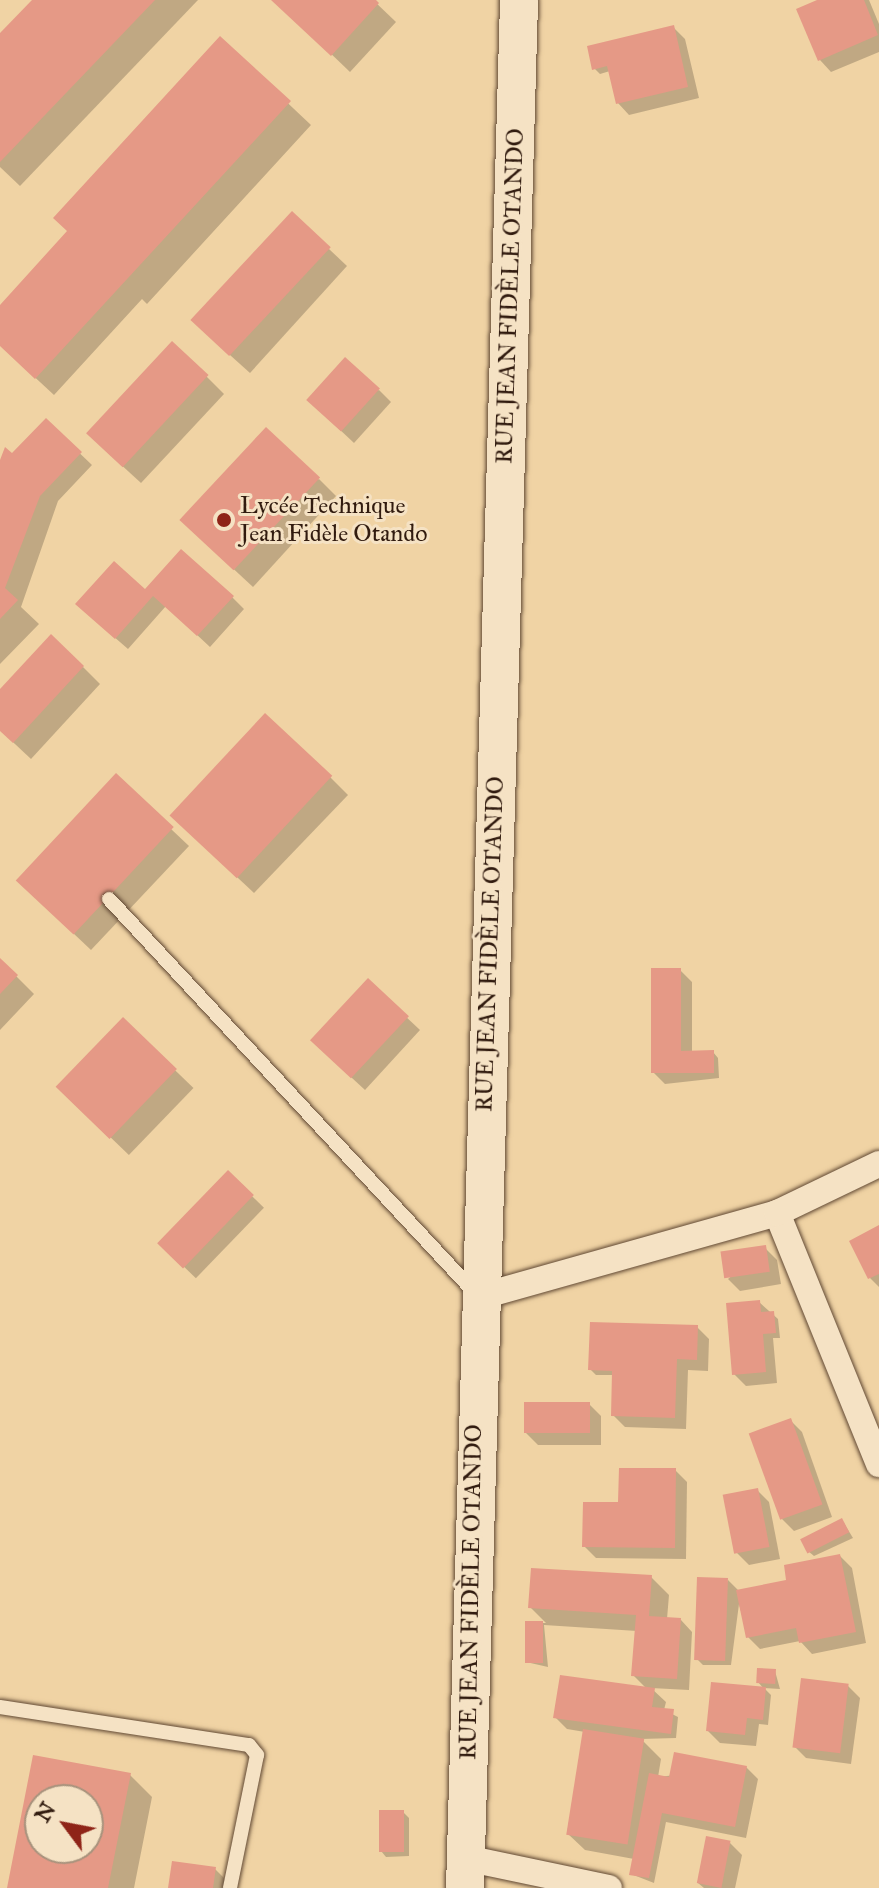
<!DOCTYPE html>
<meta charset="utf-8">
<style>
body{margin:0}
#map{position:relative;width:879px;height:1888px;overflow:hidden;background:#f0d3a4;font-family:"IM FELL Great Primer",serif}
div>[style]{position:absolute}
.shadow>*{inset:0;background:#0003;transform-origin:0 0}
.building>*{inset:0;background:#e59986;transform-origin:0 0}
.roads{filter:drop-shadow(0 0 2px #614934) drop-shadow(0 0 2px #614934)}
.lane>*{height:14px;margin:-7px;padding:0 7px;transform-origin:7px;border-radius:7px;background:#f5e2c4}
.street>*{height:26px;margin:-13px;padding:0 13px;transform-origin:13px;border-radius:13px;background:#f5e2c4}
.secondary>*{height:38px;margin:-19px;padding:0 19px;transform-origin:19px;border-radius:19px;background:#f5e2c4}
.dots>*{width:22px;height:22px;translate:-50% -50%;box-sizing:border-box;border:4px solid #f5e2c4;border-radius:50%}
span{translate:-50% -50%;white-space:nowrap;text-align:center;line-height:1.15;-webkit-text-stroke:6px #f5e2c4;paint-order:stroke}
.street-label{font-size:24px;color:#311b0f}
.poi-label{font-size:24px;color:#311b0f}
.left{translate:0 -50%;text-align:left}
.north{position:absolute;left:24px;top:1784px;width:80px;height:80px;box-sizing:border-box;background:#f5e2c4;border:2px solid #a7927c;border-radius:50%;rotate:302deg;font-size:22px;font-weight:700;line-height:32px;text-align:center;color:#311b0f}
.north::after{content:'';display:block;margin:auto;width:28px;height:36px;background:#8f2418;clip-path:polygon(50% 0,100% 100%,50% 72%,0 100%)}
</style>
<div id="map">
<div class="shadow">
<div style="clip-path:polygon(35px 0,198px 0,20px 186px,0 167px,0 36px)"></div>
<div style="clip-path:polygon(275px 0,373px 0,396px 22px,350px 72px)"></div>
<div style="clip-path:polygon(822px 0,869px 0,879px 24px,879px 52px,831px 72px,820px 60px)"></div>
<div style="clip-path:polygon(673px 27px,685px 39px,699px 98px,629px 115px,618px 103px,610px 71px,600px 74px,594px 68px)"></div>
<div style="clip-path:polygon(220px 39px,311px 125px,147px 304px,142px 299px,54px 395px,0 345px,0 308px,70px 232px)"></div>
<div style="clip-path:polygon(292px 214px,347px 266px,250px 373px,211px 338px)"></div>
<div style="clip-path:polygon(206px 376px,224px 394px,141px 483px,106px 451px)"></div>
<div style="clip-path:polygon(379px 390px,391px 402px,354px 443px,321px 412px)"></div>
<div style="clip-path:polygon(46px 421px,92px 465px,58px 501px,21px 607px,39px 624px,0 664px,0 466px)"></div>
<div style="clip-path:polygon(319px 479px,336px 496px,253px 587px,199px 537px)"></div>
<div style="clip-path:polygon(145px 592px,232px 597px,244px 609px,210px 647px,166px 606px,128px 649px,90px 616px)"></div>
<div style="clip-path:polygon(83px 667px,100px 684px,31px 759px,0 730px,0 692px)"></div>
<div style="clip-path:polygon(330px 777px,348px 795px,254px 893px,189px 832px)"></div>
<div style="clip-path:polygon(171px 829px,189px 846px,91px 950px,36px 898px)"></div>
<div style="clip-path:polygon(0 960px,34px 994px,0 1030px)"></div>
<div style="clip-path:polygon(680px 970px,692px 982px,692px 1053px,713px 1052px,718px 1058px,719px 1078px,665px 1084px,653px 1072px)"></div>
<div style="clip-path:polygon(368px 981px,420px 1030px,365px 1090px,325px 1053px)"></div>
<div style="left:123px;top:1020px;width:98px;height:93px;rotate:44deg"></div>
<div style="left:228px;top:1173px;width:50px;height:98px;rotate:44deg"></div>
<div style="clip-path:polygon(879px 1228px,879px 1287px,870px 1278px)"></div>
<div style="clip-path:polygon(765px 1248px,777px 1260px,781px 1284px,740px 1291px,728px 1279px)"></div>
<div style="clip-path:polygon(759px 1302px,778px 1319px,780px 1338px,773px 1338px,777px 1383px,746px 1386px,734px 1374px)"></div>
<div style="clip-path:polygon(697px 1327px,709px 1339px,708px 1371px,688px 1370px,686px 1429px,625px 1427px,613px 1415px,614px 1375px,596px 1375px,590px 1369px)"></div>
<div style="clip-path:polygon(589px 1404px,601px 1416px,601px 1445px,538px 1445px,526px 1433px)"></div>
<div style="clip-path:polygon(790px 1420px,802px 1432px,832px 1517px,794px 1531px,782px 1519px)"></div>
<div style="clip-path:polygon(675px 1470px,687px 1482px,686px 1559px,596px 1558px,584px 1546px,620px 1504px)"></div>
<div style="clip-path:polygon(757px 1490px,769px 1502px,780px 1559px,749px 1565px,737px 1553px)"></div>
<div style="clip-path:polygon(842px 1520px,853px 1538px,814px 1556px,808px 1551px)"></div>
<div style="clip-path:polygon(840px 1556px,852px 1568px,866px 1643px,812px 1654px,800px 1641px,760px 1649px,748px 1637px,739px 1604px,731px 1665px,703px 1665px,697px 1659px,728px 1580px,739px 1591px,788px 1581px)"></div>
<div style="clip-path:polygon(651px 1577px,669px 1595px,667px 1619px,681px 1620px,692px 1632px,689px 1690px,651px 1688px,666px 1702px,664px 1710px,678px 1717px,676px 1738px,641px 1739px,661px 1759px,658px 1777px,746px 1767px,758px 1779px,746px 1838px,666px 1822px,654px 1883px,631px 1874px,634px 1859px,585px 1850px,567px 1833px,585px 1732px,567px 1729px,555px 1717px,647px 1689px,633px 1675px,637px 1631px,544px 1625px,548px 1667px,526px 1662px,527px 1623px,546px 1623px,530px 1607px)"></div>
<div style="clip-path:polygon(775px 1671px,780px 1689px,764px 1688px,771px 1695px,768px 1725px,759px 1724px,756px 1746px,720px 1743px,708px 1731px,764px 1689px,758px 1682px)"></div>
<div style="clip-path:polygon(848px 1686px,860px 1698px,851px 1764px,806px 1758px,794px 1746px)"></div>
<div style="clip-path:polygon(evenodd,35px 1757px,130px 1775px,152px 1797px,134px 1888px,9px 1888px,35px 1757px,40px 1800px,88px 1800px,88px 1848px,40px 1848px,40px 1800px)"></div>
<div style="clip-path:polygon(403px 1812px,409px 1818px,409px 1856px,386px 1857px,381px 1851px)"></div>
<div style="clip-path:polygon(730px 1843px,742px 1855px,735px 1888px,704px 1888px,698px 1883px)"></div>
<div style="clip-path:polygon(215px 1869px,227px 1881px,226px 1888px,170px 1888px)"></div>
</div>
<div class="building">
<div style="clip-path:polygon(32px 0,155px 0,0 162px,0 33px)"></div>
<div style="clip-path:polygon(271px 0,376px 0,379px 3px,331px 56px)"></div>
<div style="clip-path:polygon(817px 0,864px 0,878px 35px,818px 61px,796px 9px)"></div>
<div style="clip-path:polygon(674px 25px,688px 87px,616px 104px,607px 66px,592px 70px,587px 46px)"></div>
<div style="clip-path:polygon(220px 36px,291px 101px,35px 379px,0 346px,0 305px,67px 231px,53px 218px)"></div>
<div style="left:292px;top:211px;width:53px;height:149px;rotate:43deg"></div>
<div style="left:172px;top:341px;width:50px;height:126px;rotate:43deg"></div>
<div style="left:345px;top:357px;width:47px;height:58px;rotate:42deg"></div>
<div style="clip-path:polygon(46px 418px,82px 452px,40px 496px,5px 588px,18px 600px,0 619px,0 460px,5px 447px,12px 453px)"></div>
<div style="left:266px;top:427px;width:74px;height:127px;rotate:43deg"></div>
<div style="clip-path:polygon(181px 549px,234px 596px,197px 636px,153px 596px,115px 639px,75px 604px,114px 561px,145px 589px)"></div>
<div style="clip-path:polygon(51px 634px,84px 666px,13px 743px,0 731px,0 689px)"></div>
<div style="left:265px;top:713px;width:92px;height:140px;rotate:43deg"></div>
<div style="left:116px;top:773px;width:79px;height:147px;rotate:43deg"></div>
<div style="clip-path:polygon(0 958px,18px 975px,0 994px)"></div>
<div style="clip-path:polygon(651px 968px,681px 968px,681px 1051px,714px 1050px,714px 1073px,651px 1073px)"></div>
<div style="left:368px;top:978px;width:56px;height:85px;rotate:43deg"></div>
<div style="left:123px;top:1017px;width:75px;height:97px;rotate:44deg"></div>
<div style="left:228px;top:1170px;width:36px;height:102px;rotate:44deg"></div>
<div style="clip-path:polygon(879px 1225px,879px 1274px,868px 1279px,849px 1241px)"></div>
<div style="left:766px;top:1245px;width:27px;height:46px;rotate:82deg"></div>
<div style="clip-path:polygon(760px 1300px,761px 1312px,774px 1311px,776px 1333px,763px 1334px,766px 1372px,732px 1375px,726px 1303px)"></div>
<div style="clip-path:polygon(590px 1322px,698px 1325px,697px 1360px,677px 1359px,675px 1418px,611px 1416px,612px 1371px,588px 1370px)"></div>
<div style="left:590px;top:1402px;width:31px;height:66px;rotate:90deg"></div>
<div style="left:791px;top:1418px;width:92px;height:45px;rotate:70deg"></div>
<div style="clip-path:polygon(619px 1468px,676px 1468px,675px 1548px,582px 1547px,583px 1502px,618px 1502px)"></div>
<div style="left:758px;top:1488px;width:60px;height:36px;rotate:79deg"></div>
<div style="left:842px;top:1518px;width:16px;height:47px;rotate:63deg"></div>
<div style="clip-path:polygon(840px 1554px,856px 1632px,799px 1643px,796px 1628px,746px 1638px,736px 1590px,786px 1580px,784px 1565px)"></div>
<div style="clip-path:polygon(531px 1568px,652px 1575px,649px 1616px,681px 1618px,677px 1679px,631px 1676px,636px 1615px,528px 1608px)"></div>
<div style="left:697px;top:1577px;width:31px;height:83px;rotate:2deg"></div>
<div style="left:525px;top:1621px;width:18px;height:42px"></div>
<div style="left:757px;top:1668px;width:19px;height:15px;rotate:3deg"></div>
<div style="clip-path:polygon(560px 1675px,655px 1688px,652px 1707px,674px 1709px,671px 1734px,553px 1718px)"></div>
<div style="left:801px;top:1678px;width:48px;height:70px;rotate:7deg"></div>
<div style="clip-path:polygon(711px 1682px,766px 1687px,763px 1720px,747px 1718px,745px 1735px,706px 1731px)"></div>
<div style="left:583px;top:1729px;width:62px;height:107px;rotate:9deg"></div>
<div style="clip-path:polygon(674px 1752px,747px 1766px,735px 1827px,662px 1813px,649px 1878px,629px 1875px,649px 1773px,669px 1777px)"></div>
<div style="clip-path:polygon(evenodd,33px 1755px,131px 1773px,108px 1888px,7px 1888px,33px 1755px,40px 1800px,88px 1800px,88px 1848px,40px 1848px,40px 1800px)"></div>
<div style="left:379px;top:1810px;width:25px;height:42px"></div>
<div style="left:706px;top:1836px;width:25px;height:48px;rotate:11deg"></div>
<div style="clip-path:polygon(172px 1861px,216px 1867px,213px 1888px,168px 1888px)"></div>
</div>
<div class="roads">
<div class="lane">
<div style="left:109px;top:899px;width:539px;rotate:47.1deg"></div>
<div style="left:0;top:1707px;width:252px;rotate:8.7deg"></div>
<div style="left:249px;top:1745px;width:13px;rotate:51deg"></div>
<div style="left:257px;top:1755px;width:136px;rotate:101.5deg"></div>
</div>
<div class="street">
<div style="left:777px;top:1213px;width:271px;rotate:67.9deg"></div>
<div style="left:479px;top:1297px;width:310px;rotate:-15.7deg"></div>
<div style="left:777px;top:1213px;width:113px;rotate:-25.7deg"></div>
<div style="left:465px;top:1858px;width:147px;rotate:11.8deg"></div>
</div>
<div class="secondary">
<div style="left:465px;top:1888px;width:1889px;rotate:-88.36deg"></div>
</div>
</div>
<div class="dots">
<div style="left:224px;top:520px;background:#8f2418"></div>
</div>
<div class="street-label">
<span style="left:510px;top:296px;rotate:-88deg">RUE JEAN FIDÈLE OTANDO</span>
<span style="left:490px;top:944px;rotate:-88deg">RUE JEAN FIDÈLE OTANDO</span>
<span style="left:471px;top:1592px;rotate:-89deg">RUE JEAN FIDÈLE OTANDO</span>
</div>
<div class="poi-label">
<span class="left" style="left:240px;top:520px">Lycée Technique<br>Jean Fidèle Otando</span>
</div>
<div class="north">N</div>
</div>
